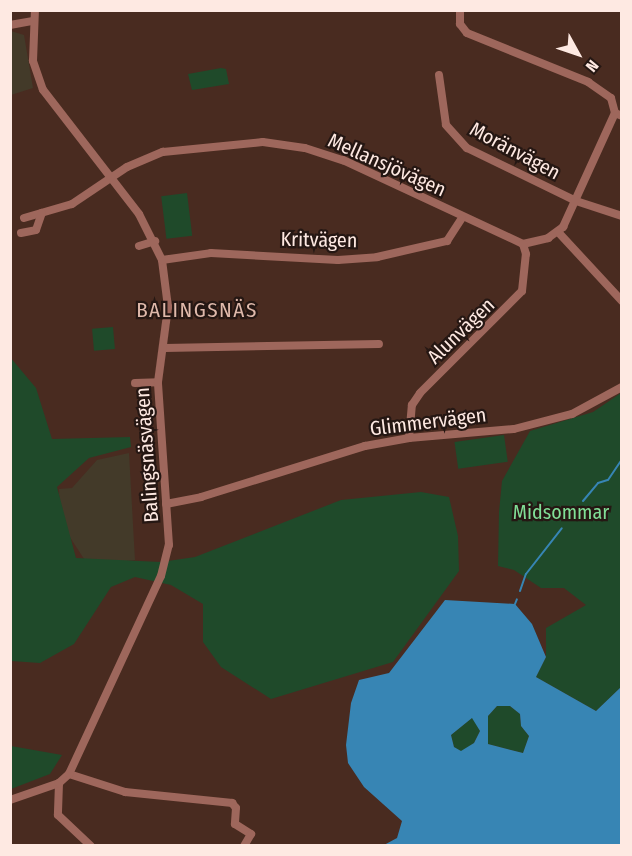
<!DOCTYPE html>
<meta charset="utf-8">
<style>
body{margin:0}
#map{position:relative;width:632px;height:856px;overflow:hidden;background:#492b20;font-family:"Fira Sans Condensed",sans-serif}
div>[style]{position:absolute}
.education>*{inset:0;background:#433a29}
.green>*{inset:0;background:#1f4a2a;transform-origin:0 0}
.water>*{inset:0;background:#3785b4}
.stream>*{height:2px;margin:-1px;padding:0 1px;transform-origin:1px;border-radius:1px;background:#3785b4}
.minor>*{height:8px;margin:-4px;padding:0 4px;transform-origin:4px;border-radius:4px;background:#9e675c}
span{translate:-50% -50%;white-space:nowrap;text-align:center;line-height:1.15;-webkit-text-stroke:4.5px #251713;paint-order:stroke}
.street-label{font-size:20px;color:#fee9e2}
.park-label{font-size:20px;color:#80de96}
.neighbourhood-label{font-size:21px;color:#dfb9ab;letter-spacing:1.5px}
.frame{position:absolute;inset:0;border:12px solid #fee9e2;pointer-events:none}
.north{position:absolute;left:548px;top:24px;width:60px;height:60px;-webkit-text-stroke:4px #251713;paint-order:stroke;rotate:130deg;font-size:16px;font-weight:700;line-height:24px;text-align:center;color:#fee9e2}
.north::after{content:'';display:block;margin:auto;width:21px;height:27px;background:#fee9e2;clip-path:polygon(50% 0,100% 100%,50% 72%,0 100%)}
</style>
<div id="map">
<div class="education">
<div style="clip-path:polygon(11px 31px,24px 35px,33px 88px,11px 95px)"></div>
<div style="clip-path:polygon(129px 453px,135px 560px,88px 565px,60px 522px,59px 489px,72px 488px,97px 460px)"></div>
</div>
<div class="green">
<div style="clip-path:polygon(221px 68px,226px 69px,229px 84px,192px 90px,188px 74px)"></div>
<div style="left:187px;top:193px;width:43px;height:26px;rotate:83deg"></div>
<div style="left:113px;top:327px;width:22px;height:21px;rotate:85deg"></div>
<div style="clip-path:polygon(10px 357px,36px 388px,52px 439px,130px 437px,131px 447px,89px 458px,57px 487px,76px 558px,161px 562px,195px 557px,341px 500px,421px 492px,449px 497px,458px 536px,459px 571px,393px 662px,271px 699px,221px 667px,203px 642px,203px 604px,171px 585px,135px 577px,111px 587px,74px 644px,40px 663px,11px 661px)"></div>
<div style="clip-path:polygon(621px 393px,621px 687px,596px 711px,536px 677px,546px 657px,546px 628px,586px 605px,564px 588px,541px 588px,514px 570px,498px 566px,499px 512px,502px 481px,530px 431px,593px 412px)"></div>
<div style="left:504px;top:435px;width:27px;height:50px;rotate:82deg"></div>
<div style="clip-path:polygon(497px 706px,510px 706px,520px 714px,521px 726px,529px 736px,523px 753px,488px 744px,488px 716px)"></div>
<div style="clip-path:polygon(473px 717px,480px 731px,474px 743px,462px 752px,454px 747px,451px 735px)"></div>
<div style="clip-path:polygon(11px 746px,62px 755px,50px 774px,11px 789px)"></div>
</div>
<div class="water">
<div style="clip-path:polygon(evenodd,445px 600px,515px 604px,532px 624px,546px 657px,536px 677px,596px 711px,621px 687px,621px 845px,384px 845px,397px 838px,402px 821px,364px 787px,348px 763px,346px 745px,351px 703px,359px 680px,389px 673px,445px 600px,497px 706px,510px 706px,520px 714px,521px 726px,529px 736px,523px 753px,488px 744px,488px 716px,497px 706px,445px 600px,472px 718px,480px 731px,474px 743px,461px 751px,454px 747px,451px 735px,472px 718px)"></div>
</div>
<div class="stream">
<div style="left:583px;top:501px;width:23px;rotate:-50deg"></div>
<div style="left:598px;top:483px;width:10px;rotate:-17deg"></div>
<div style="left:608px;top:480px;width:25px;rotate:-56deg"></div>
<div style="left:520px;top:591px;width:18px;rotate:-71deg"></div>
<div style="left:526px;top:574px;width:58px;rotate:-52deg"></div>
<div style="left:515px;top:604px;width:5px;rotate:-68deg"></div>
</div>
<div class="minor">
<div style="left:460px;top:10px;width:14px;rotate:90deg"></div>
<div style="left:460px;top:24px;width:11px;rotate:52deg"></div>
<div style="left:467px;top:33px;width:131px;rotate:22deg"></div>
<div style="left:588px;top:82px;width:28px;rotate:35deg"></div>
<div style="left:611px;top:98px;width:16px;rotate:75deg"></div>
<div style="left:615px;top:113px;width:8px;rotate:23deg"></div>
<div style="left:10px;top:25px;width:22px;rotate:-10deg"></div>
<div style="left:439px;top:75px;width:50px;rotate:82deg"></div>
<div style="left:446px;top:125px;width:31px;rotate:48deg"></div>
<div style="left:467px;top:148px;width:121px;rotate:25.9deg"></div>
<div style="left:576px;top:201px;width:48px;rotate:18.1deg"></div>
<div style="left:24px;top:218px;width:50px;rotate:-16.3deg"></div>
<div style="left:72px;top:204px;width:66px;rotate:-33.9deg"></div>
<div style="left:127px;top:167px;width:39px;rotate:-23deg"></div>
<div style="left:163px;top:152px;width:100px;rotate:-5.7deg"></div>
<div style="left:263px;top:142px;width:42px;rotate:8.1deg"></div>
<div style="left:305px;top:148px;width:40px;rotate:18deg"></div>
<div style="left:343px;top:160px;width:199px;rotate:25deg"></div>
<div style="left:523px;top:244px;width:26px;rotate:-13deg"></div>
<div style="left:548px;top:238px;width:19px;rotate:-36deg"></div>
<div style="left:563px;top:227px;width:125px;rotate:-65.5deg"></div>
<div style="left:21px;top:233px;width:15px;rotate:-11deg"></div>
<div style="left:36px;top:230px;width:18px;rotate:-71deg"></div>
<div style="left:559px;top:233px;width:93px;rotate:47.2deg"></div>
<div style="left:139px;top:246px;width:17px;rotate:-17deg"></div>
<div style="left:162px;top:260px;width:49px;rotate:-8.1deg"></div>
<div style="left:211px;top:253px;width:127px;rotate:3.2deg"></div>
<div style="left:338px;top:260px;width:39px;rotate:-4deg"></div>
<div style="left:377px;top:257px;width:72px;rotate:-12.9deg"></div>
<div style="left:447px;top:241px;width:27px;rotate:-57deg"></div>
<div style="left:165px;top:348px;width:214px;rotate:-1.1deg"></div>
<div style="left:135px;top:383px;width:23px;rotate:-2deg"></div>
<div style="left:409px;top:438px;width:33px;rotate:-85deg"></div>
<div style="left:412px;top:405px;width:14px;rotate:-56deg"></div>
<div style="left:420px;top:393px;width:144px;rotate:-45deg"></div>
<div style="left:522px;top:291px;width:37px;rotate:-84deg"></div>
<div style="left:526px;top:254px;width:10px;rotate:-107deg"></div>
<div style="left:166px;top:504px;width:36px;rotate:-11deg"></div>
<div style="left:201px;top:497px;width:172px;rotate:-17.3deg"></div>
<div style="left:365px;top:446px;width:45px;rotate:-10.3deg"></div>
<div style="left:409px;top:438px;width:105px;rotate:-4.9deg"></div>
<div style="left:514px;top:429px;width:60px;rotate:-14.5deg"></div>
<div style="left:572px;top:414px;width:57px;rotate:-28.4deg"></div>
<div style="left:69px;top:774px;width:59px;rotate:17.8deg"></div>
<div style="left:125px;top:792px;width:108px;rotate:5.9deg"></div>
<div style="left:232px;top:803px;width:6px;rotate:51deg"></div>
<div style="left:236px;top:808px;width:16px;rotate:94deg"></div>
<div style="left:235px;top:824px;width:19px;rotate:32deg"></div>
<div style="left:251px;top:834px;width:14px;rotate:120deg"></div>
<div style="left:59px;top:783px;width:32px;rotate:92deg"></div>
<div style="left:58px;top:815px;width:45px;rotate:43.2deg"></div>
<div style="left:10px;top:800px;width:52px;rotate:-19.1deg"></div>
<div style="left:59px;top:783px;width:13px;rotate:-42deg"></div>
<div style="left:69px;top:774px;width:218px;rotate:-65.1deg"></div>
<div style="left:161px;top:576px;width:32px;rotate:-76deg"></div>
<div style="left:169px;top:545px;width:163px;rotate:-93.9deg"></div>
<div style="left:158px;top:382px;width:76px;rotate:-82.4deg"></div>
<div style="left:168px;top:307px;width:47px;rotate:-97.3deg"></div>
<div style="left:162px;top:260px;width:51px;rotate:-116.6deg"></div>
<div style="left:139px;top:214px;width:157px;rotate:-127.7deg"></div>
<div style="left:43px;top:90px;width:31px;rotate:-109deg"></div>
<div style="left:33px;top:61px;width:51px;rotate:-87.8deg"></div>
</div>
<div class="street-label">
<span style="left:515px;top:151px;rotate:28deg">Moränvägen</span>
<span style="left:387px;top:165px;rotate:24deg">Mellansjövägen</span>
<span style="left:319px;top:240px;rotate:1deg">Kritvägen</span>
<span style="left:461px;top:331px;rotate:-44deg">Alunvägen</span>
<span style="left:428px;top:422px;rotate:-7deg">Glimmervägen</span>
<span style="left:147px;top:455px;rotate:-94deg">Balingsnäsvägen</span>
</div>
<div class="park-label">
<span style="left:561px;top:512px">Midsommar</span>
</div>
<div class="neighbourhood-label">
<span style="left:197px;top:310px">BALINGSNÄS</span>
</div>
<div class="frame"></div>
<div class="north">N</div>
</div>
